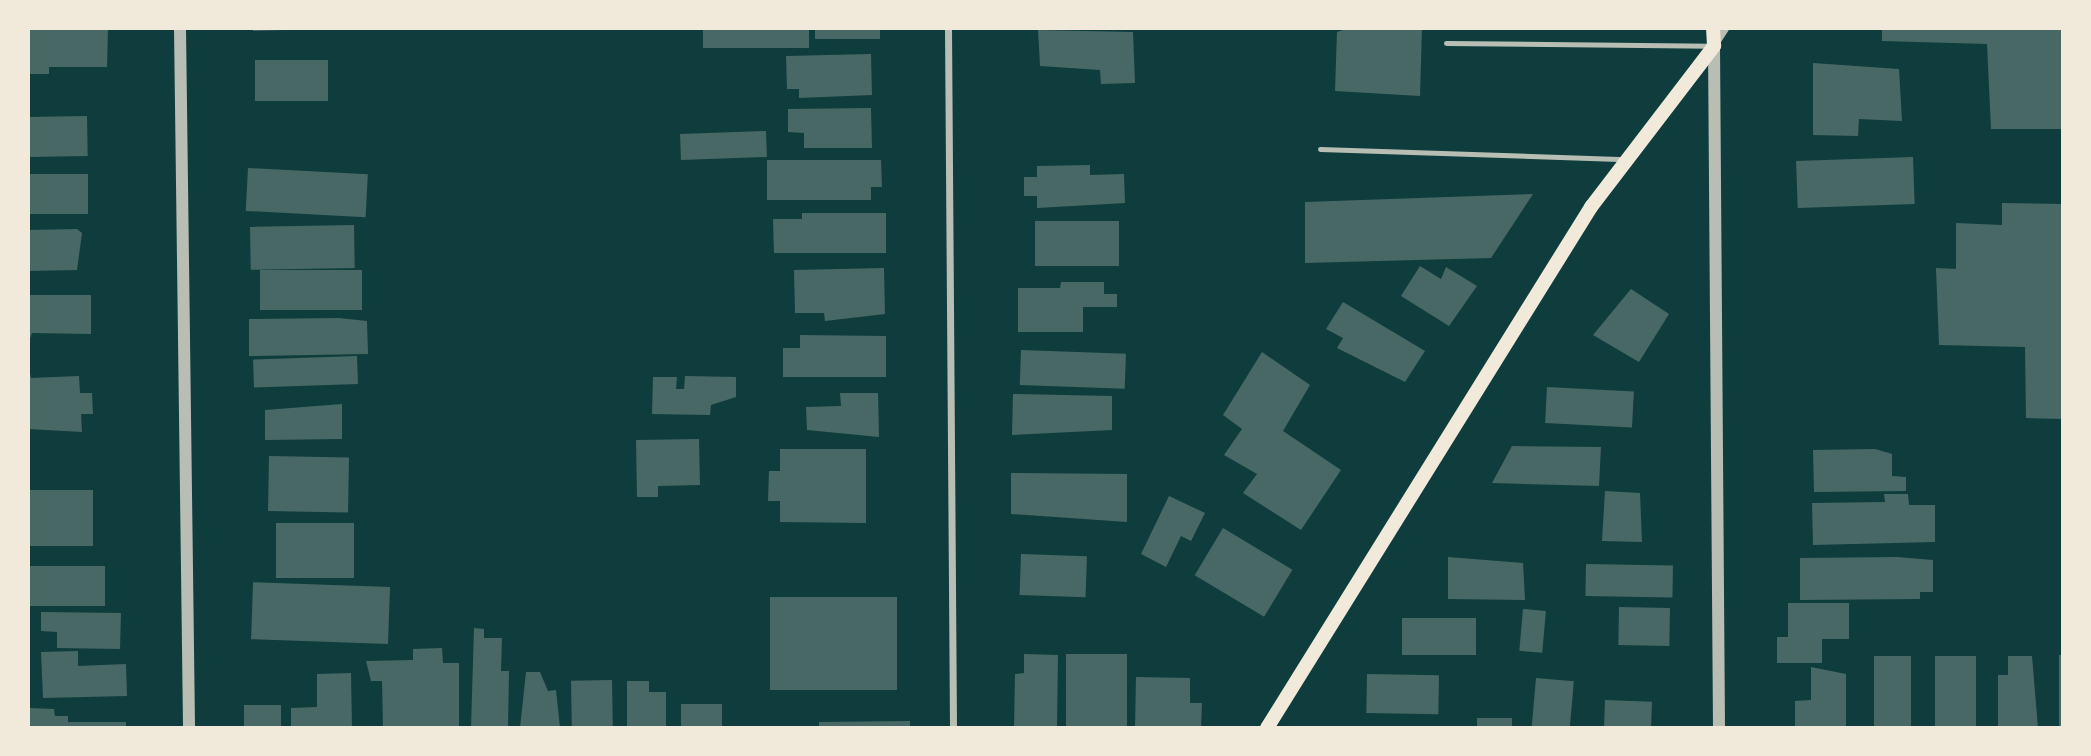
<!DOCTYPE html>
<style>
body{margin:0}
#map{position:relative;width:2091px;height:756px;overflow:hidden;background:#0f3d3e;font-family:"Times New Roman",serif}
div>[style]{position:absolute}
.building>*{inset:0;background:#486865;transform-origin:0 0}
.service>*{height:5px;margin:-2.5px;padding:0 2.5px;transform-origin:2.5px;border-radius:2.5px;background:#b8beb3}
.minor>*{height:7px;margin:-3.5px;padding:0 3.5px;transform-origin:3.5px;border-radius:3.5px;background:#b8beb3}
.tertiary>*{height:12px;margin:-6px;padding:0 6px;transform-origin:6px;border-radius:6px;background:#b8beb3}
.secondary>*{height:14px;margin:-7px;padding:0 7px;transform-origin:7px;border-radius:7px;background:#f1e9da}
span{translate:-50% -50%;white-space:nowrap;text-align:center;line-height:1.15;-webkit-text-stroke:5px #f1e9da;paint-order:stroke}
.frame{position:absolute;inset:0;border:30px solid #f1e9da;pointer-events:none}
</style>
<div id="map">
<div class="building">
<div style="clip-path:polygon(108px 28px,107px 67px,49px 67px,49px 74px,28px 74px,28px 28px)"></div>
<div style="clip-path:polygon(253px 28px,285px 28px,285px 30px,253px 31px)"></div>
<div style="left:703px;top:28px;width:106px;height:20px"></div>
<div style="left:815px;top:28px;width:65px;height:11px"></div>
<div style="clip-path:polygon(1349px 28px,1422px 28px,1420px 96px,1335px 91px,1337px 32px)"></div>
<div style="clip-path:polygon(1882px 28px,2063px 28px,2063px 129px,1991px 129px,1987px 44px,1882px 41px)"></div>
<div style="clip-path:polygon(1038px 30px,1133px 32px,1135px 83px,1101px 84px,1100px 70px,1040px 66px)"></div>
<div style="clip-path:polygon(871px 54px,872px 95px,799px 98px,799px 89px,787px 89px,786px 56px)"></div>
<div style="left:255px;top:60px;width:73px;height:41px"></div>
<div style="clip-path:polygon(1813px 63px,1899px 69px,1902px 121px,1859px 119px,1858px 136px,1813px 135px)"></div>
<div style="clip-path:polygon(871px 108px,872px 148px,804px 148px,804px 133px,788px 132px,788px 109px)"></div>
<div style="left:87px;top:116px;width:40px;height:59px;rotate:89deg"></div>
<div style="left:766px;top:131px;width:26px;height:86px;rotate:88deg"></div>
<div style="left:1913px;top:157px;width:47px;height:117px;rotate:88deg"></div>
<div style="clip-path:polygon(767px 160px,881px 160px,882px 187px,871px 187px,871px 200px,767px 200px)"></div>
<div style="clip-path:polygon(1090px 165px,1090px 175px,1124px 174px,1125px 203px,1037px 208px,1037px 196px,1024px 196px,1024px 177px,1037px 177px,1037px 166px)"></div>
<div style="left:248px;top:168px;width:120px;height:43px;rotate:3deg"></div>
<div style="left:28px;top:174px;width:60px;height:40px"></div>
<div style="clip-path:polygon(1533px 194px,1491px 258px,1305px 263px,1305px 202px)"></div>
<div style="clip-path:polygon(2002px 203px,2063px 204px,2063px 419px,2026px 418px,2025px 347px,1939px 345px,1936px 268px,1956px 269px,1956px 223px,2002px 225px)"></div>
<div style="clip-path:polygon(802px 213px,886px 213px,886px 253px,774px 253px,773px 219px,802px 219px)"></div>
<div style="left:1035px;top:221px;width:84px;height:45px"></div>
<div style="left:354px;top:225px;width:43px;height:104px;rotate:89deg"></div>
<div style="clip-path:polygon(77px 229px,82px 233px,77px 270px,28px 271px,28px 230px)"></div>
<div style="clip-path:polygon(1420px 266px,1441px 279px,1446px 267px,1477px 286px,1449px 326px,1401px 296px)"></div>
<div style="clip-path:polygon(884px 268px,885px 314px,825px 321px,824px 313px,795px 313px,794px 270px)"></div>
<div style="left:362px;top:270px;width:40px;height:102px;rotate:90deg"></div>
<div style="clip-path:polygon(1061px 282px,1104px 282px,1104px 294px,1117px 294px,1117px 307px,1083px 307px,1083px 332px,1018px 332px,1018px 288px,1060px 288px)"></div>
<div style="clip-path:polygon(1631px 289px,1669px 314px,1639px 362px,1593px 335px)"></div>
<div style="clip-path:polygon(28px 295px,91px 295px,91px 334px,32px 333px,28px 344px)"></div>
<div style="clip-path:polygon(1343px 302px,1425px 351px,1405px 382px,1337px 348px,1343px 338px,1326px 329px)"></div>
<div style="clip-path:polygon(339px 318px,367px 321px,368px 354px,249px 356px,249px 319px)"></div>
<div style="clip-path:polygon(800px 335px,886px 336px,886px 377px,783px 377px,783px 348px,800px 348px)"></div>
<div style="left:1021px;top:350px;width:105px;height:35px;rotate:2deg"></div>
<div style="clip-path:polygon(1262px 352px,1310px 385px,1283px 431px,1341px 470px,1301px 530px,1243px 493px,1257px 474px,1224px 455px,1242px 429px,1223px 415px)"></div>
<div style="left:357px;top:356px;width:28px;height:104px;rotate:88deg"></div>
<div style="clip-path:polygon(28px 365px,31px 378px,79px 376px,80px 393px,92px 393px,93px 414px,81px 414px,82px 432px,28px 429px)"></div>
<div style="clip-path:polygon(685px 376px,736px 377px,736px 397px,711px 405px,710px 415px,652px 414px,653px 377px,677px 377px,676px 389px,684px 389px)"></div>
<div style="left:1547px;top:387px;width:87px;height:36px;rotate:3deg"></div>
<div style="clip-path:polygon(840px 393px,878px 393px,879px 437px,807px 430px,806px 407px,841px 406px)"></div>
<div style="clip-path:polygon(1013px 394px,1112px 396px,1112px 430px,1012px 435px)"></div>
<div style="clip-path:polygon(342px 404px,342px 439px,265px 440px,265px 410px)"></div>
<div style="clip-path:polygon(699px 439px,700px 485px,658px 486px,658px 497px,637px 497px,636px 440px)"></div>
<div style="clip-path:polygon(1512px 446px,1601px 447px,1599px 486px,1492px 483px)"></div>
<div style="clip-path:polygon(780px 449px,866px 449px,866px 523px,780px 522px,780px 501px,768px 501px,769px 471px,780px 471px)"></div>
<div style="clip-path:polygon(1875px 449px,1892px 454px,1892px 476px,1906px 477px,1906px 491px,1814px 492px,1813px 450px)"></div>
<div style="left:269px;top:456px;width:80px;height:55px;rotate:1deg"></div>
<div style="clip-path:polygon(1011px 473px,1127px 474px,1127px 522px,1011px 514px)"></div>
<div style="left:28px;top:490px;width:65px;height:56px"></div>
<div style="clip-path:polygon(1605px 491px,1640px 493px,1642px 542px,1602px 541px)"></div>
<div style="clip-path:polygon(1884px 494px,1908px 494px,1909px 505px,1935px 505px,1935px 542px,1813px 545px,1812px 503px,1885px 502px)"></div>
<div style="clip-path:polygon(1169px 496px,1205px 513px,1191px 541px,1181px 536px,1166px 567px,1141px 554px)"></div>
<div style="left:354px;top:523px;width:55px;height:78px;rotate:90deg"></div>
<div style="left:1223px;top:528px;width:81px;height:55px;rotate:31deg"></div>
<div style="left:1021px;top:554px;width:66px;height:41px;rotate:2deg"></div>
<div style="clip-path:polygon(1448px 557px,1523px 563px,1525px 600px,1448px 599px)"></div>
<div style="clip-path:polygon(1897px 557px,1933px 560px,1933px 592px,1920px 592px,1920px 599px,1800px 600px,1800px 558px)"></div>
<div style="left:1586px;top:564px;width:87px;height:32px;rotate:1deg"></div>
<div style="left:28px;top:566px;width:77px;height:40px"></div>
<div style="left:390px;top:587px;width:57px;height:137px;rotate:92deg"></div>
<div style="left:770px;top:597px;width:127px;height:93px"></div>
<div style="clip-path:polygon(1788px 603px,1849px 603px,1849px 639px,1822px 639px,1822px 663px,1777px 663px,1777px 637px,1788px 637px)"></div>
<div style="left:1619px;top:607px;width:51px;height:38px;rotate:1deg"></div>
<div style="left:1523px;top:609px;width:23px;height:42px;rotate:5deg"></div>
<div style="clip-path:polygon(41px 612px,121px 613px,120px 649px,57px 648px,57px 632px,41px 631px)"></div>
<div style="left:1402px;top:618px;width:74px;height:37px"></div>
<div style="clip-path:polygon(474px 628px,484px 629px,484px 638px,502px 638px,501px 671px,509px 671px,508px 728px,471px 728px)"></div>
<div style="clip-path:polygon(442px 648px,443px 663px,459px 663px,459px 728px,383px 728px,382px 681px,371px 681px,366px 661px,413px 660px,413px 649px)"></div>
<div style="clip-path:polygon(78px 651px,78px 666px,126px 664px,127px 696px,43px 698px,41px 652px)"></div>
<div style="clip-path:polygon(1024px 654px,1058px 655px,1057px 728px,1014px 728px,1015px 674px,1024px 673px)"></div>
<div style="left:1127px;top:654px;width:74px;height:61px;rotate:90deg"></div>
<div style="left:2059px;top:655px;width:4px;height:73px"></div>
<div style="left:1874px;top:656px;width:37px;height:72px"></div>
<div style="left:1935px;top:656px;width:41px;height:72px"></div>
<div style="clip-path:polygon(2008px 656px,2032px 656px,2038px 728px,1998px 728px,1998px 675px,2008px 675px)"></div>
<div style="clip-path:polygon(1811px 667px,1846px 674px,1846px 728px,1795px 728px,1795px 701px,1811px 700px)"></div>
<div style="clip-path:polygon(526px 672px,540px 672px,548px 691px,556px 690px,560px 728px,520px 728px)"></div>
<div style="clip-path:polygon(351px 673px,352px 728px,291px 728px,291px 708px,317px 707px,317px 674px)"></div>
<div style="left:1367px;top:674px;width:72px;height:39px;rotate:1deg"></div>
<div style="clip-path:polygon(1136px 677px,1190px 678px,1190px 703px,1202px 703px,1201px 728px,1135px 728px)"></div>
<div style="left:1536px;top:678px;width:38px;height:50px;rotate:5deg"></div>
<div style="left:612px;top:680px;width:48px;height:41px;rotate:89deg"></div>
<div style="clip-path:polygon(627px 681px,649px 681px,649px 692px,666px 692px,666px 728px,627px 728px)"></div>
<div style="left:1605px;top:700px;width:47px;height:28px;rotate:2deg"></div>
<div style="left:681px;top:704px;width:41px;height:24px"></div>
<div style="left:281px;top:705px;width:23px;height:37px;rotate:90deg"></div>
<div style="clip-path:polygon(28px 708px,54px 709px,55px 716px,68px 716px,68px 722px,126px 722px,126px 728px,28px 728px)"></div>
<div style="left:1477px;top:718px;width:35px;height:10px"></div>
<div style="clip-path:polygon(910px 721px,910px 728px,819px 728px,819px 722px)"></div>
</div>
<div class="service">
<div style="left:1446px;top:43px;width:265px;rotate:0.6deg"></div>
<div style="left:1320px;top:149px;width:306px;rotate:1.9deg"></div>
</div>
<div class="minor">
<div style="left:948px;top:28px;width:700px;rotate:89.59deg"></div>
<div style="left:1716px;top:42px;width:17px;rotate:-57deg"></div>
</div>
<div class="tertiary">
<div style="left:180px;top:28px;width:700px;rotate:89.26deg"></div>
<div style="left:1714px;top:46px;width:682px;rotate:89.58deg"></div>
</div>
<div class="secondary">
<div style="left:1267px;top:728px;width:614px;rotate:-58.12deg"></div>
<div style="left:1591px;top:207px;width:203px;rotate:-52.6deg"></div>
<div style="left:1714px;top:46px;width:18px;rotate:-93deg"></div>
</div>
<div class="frame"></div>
</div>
